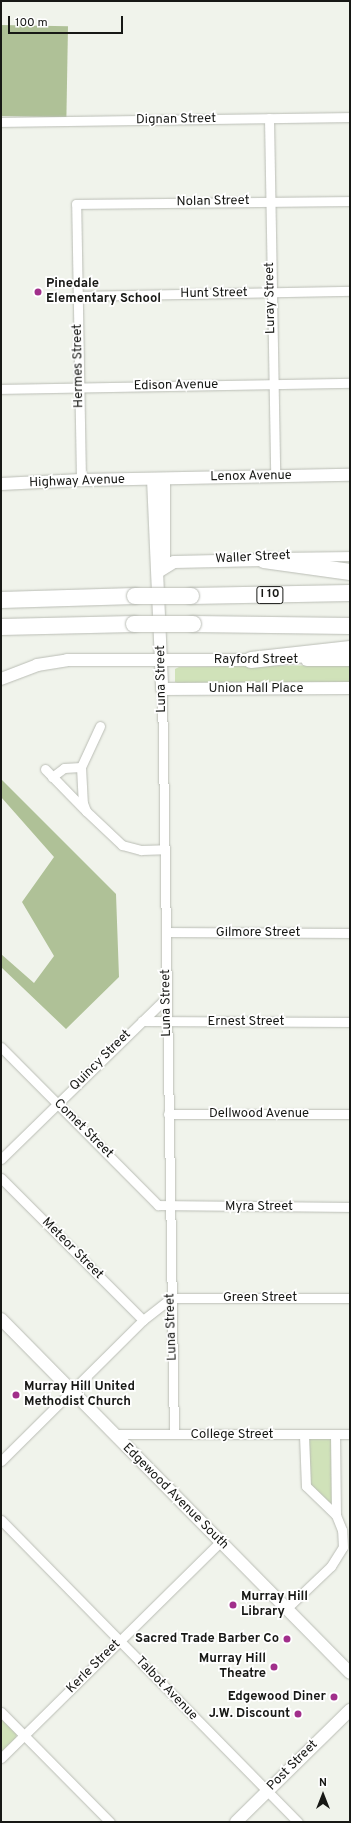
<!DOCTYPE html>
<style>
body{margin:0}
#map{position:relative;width:351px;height:1823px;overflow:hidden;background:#f0f3eb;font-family:Overpass,sans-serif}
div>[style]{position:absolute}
.green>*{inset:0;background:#d0e2b9}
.forest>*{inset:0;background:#afc197;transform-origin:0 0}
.roads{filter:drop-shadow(0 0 1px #babdb5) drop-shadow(0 0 1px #babdb5)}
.street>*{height:9px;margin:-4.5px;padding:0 4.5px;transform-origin:4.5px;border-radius:4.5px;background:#fff}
.secondary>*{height:12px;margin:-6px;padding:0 6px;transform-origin:6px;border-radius:6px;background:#fff}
.highway>*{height:16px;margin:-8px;padding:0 8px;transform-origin:8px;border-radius:8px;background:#fff}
.bridges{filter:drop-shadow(0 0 1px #babdb5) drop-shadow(0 0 1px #babdb5)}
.highway-bridge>*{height:16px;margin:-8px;padding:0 8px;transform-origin:8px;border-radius:8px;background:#fff}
.dots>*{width:11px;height:11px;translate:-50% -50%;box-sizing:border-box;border:2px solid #fff;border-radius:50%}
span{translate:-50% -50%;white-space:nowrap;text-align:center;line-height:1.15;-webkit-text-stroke:3.5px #fff;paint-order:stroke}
.shield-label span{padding:1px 3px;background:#fff;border:1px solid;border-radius:3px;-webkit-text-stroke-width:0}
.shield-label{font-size:12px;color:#171815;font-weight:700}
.street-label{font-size:13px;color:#171815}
.poi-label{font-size:13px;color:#171815;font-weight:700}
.left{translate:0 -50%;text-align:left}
.right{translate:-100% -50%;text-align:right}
.frame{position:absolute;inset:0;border:2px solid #171815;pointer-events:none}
.north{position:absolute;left:303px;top:1775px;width:40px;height:40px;-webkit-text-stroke:3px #fff;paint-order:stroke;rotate:0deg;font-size:11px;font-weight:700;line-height:16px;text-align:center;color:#171815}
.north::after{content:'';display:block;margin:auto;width:14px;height:18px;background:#171815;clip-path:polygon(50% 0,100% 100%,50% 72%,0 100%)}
.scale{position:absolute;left:8px;top:16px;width:115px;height:18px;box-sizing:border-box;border:2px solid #171815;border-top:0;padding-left:5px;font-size:12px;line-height:14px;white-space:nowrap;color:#171815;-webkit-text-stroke:3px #fff;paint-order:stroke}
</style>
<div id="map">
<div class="green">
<div style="clip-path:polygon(350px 665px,350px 683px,180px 684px,175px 682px,175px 669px,179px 667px)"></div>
<div style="clip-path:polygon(332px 1438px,332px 1507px,309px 1486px,309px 1439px)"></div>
<div style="clip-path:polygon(1px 1716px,17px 1732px,16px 1738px,1px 1752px)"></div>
</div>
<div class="forest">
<div style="left:1px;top:25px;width:67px;height:91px;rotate:1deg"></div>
<div style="clip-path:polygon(1px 779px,116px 894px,119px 977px,66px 1029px,1px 967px,1px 954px,34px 983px,54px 956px,22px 902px,54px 857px,1px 797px)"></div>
</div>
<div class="roads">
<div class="street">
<div style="left:269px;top:118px;width:359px;rotate:89deg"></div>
<div style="left:1px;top:122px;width:349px;rotate:-0.8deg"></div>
<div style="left:78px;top:296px;width:272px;rotate:-1.1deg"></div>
<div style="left:1px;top:389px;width:349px;rotate:-1deg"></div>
<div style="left:81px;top:480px;width:276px;rotate:-91deg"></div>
<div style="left:76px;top:204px;width:274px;rotate:-0.6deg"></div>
<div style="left:279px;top:557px;width:71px;rotate:-0.8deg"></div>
<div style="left:162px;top:689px;width:745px;rotate:89.08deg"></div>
<div style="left:100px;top:726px;width:45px;rotate:114.9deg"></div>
<div style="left:81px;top:767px;width:36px;rotate:87deg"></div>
<div style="left:83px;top:803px;width:9px;rotate:69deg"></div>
<div style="left:86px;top:811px;width:50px;rotate:43.4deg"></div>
<div style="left:122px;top:845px;width:20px;rotate:15deg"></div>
<div style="left:141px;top:850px;width:24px;rotate:-2deg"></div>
<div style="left:45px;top:769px;width:56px;rotate:45.7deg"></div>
<div style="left:52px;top:777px;width:15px;rotate:-37deg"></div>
<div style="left:64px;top:768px;width:17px;rotate:-3deg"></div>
<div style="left:166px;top:932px;width:184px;rotate:0.3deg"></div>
<div style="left:142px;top:1021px;width:208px;rotate:0.3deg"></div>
<div style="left:1px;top:1047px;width:223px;rotate:45.2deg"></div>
<div style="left:158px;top:1205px;width:192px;rotate:0.6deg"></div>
<div style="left:168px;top:1114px;width:182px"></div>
<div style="left:1px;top:1159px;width:232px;rotate:-44.3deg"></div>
<div style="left:1px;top:1178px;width:201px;rotate:45deg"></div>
<div style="left:114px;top:1434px;width:236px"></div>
<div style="left:304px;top:1435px;width:51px;rotate:87.8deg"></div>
<div style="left:306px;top:1486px;width:42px;rotate:44deg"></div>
<div style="left:1px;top:1461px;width:200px;rotate:-44.8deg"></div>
<div style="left:143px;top:1320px;width:36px;rotate:-38deg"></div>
<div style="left:171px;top:1298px;width:179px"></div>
<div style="left:1px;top:1520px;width:424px;rotate:45.5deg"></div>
<div style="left:286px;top:1609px;width:62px;rotate:-43.7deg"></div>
<div style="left:331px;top:1566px;width:22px;rotate:-58deg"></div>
<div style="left:343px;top:1547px;width:17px;rotate:-93deg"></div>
<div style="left:342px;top:1530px;width:16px;rotate:-112deg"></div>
<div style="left:336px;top:1515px;width:80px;rotate:-90.7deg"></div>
<div style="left:1px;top:1712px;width:155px;rotate:45.3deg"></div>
<div style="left:1px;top:1758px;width:308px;rotate:-44.6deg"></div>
</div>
<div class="secondary">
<div style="left:153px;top:479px;width:210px;rotate:87.5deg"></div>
<div style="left:162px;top:689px;width:188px;rotate:-0.3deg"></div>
<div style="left:1px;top:484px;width:80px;rotate:-2.9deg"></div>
<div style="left:81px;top:480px;width:269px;rotate:-1.1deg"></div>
<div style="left:158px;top:572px;width:19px;rotate:-32deg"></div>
<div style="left:174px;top:562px;width:90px;rotate:-1.3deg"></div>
<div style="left:158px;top:572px;width:13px;rotate:-61deg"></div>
<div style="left:164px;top:561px;width:82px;rotate:-90deg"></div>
<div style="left:307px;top:660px;width:43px"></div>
<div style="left:1px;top:679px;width:39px;rotate:-21deg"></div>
<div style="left:37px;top:665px;width:30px;rotate:-9deg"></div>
<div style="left:67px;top:660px;width:192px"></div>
<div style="left:1px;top:1319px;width:497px;rotate:45.4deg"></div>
<div style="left:236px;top:1822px;width:160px;rotate:-44.5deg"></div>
</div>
<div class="highway">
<div style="left:264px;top:560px;width:87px;rotate:7.9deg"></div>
<div style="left:191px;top:596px;width:159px;rotate:-1.1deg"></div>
<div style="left:1px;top:600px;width:134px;rotate:-1.7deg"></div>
<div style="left:193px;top:624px;width:157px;rotate:0.7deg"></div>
<div style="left:1px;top:627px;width:133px;rotate:-1.3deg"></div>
<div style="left:251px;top:660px;width:100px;rotate:-6.3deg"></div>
</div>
</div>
<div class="bridges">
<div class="highway-bridge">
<div style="left:135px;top:596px;width:56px"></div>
<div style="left:134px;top:624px;width:59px"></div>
</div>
</div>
<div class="dots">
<div style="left:38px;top:292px;background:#a12f8b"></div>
<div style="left:16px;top:1395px;background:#a12f8b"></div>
<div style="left:233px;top:1605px;background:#a12f8b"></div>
<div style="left:287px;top:1639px;background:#a12f8b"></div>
<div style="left:274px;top:1667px;background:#a12f8b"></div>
<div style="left:334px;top:1697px;background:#a12f8b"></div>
<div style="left:298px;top:1714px;background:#a12f8b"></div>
</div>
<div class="shield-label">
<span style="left:270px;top:595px">I 10</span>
</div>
<div class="street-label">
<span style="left:176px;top:120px;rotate:-1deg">Dignan Street</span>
<span style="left:213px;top:202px;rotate:-1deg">Nolan Street</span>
<span style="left:214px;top:294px;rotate:-1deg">Hunt Street</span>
<span style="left:271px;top:298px;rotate:-91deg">Luray Street</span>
<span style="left:79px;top:366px;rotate:-91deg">Hermes Street</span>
<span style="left:176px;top:386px;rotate:-1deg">Edison Avenue</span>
<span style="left:251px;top:477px;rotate:-1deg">Lenox Avenue</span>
<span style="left:77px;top:482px;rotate:-2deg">Highway Avenue</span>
<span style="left:253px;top:558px;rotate:-3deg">Waller Street</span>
<span style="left:256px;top:660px">Rayford Street</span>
<span style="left:162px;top:679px;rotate:-91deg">Luna Street</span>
<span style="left:256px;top:689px">Union Hall Place</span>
<span style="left:258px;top:933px">Gilmore Street</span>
<span style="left:167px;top:1003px;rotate:-91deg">Luna Street</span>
<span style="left:246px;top:1022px">Ernest Street</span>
<span style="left:101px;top:1061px;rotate:-45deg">Quincy Street</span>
<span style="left:259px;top:1114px">Dellwood Avenue</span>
<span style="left:83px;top:1129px;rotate:45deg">Comet Street</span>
<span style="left:259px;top:1207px">Myra Street</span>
<span style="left:72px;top:1249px;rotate:45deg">Meteor Street</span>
<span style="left:260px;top:1298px">Green Street</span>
<span style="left:172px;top:1327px;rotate:-92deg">Luna Street</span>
<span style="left:232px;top:1435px">College Street</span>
<span style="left:175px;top:1497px;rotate:45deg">Edgewood Avenue South</span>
<span style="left:94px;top:1667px;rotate:-45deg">Kerle Street</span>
<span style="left:166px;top:1689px;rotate:46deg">Talbot Avenue</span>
<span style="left:293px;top:1766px;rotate:-45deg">Post Street</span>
</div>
<div class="poi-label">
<span class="left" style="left:46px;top:292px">Pinedale<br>Elementary School</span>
<span class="left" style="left:24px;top:1395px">Murray Hill United<br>Methodist Church</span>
<span class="left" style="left:241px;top:1605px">Murray Hill<br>Library</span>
<span class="right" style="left:279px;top:1639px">Sacred Trade Barber Co</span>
<span class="right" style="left:266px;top:1667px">Murray Hill<br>Theatre</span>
<span class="right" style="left:326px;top:1697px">Edgewood Diner</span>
<span class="right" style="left:290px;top:1714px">J.W. Discount</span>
</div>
<div class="frame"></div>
<div class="north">N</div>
<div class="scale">100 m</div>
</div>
